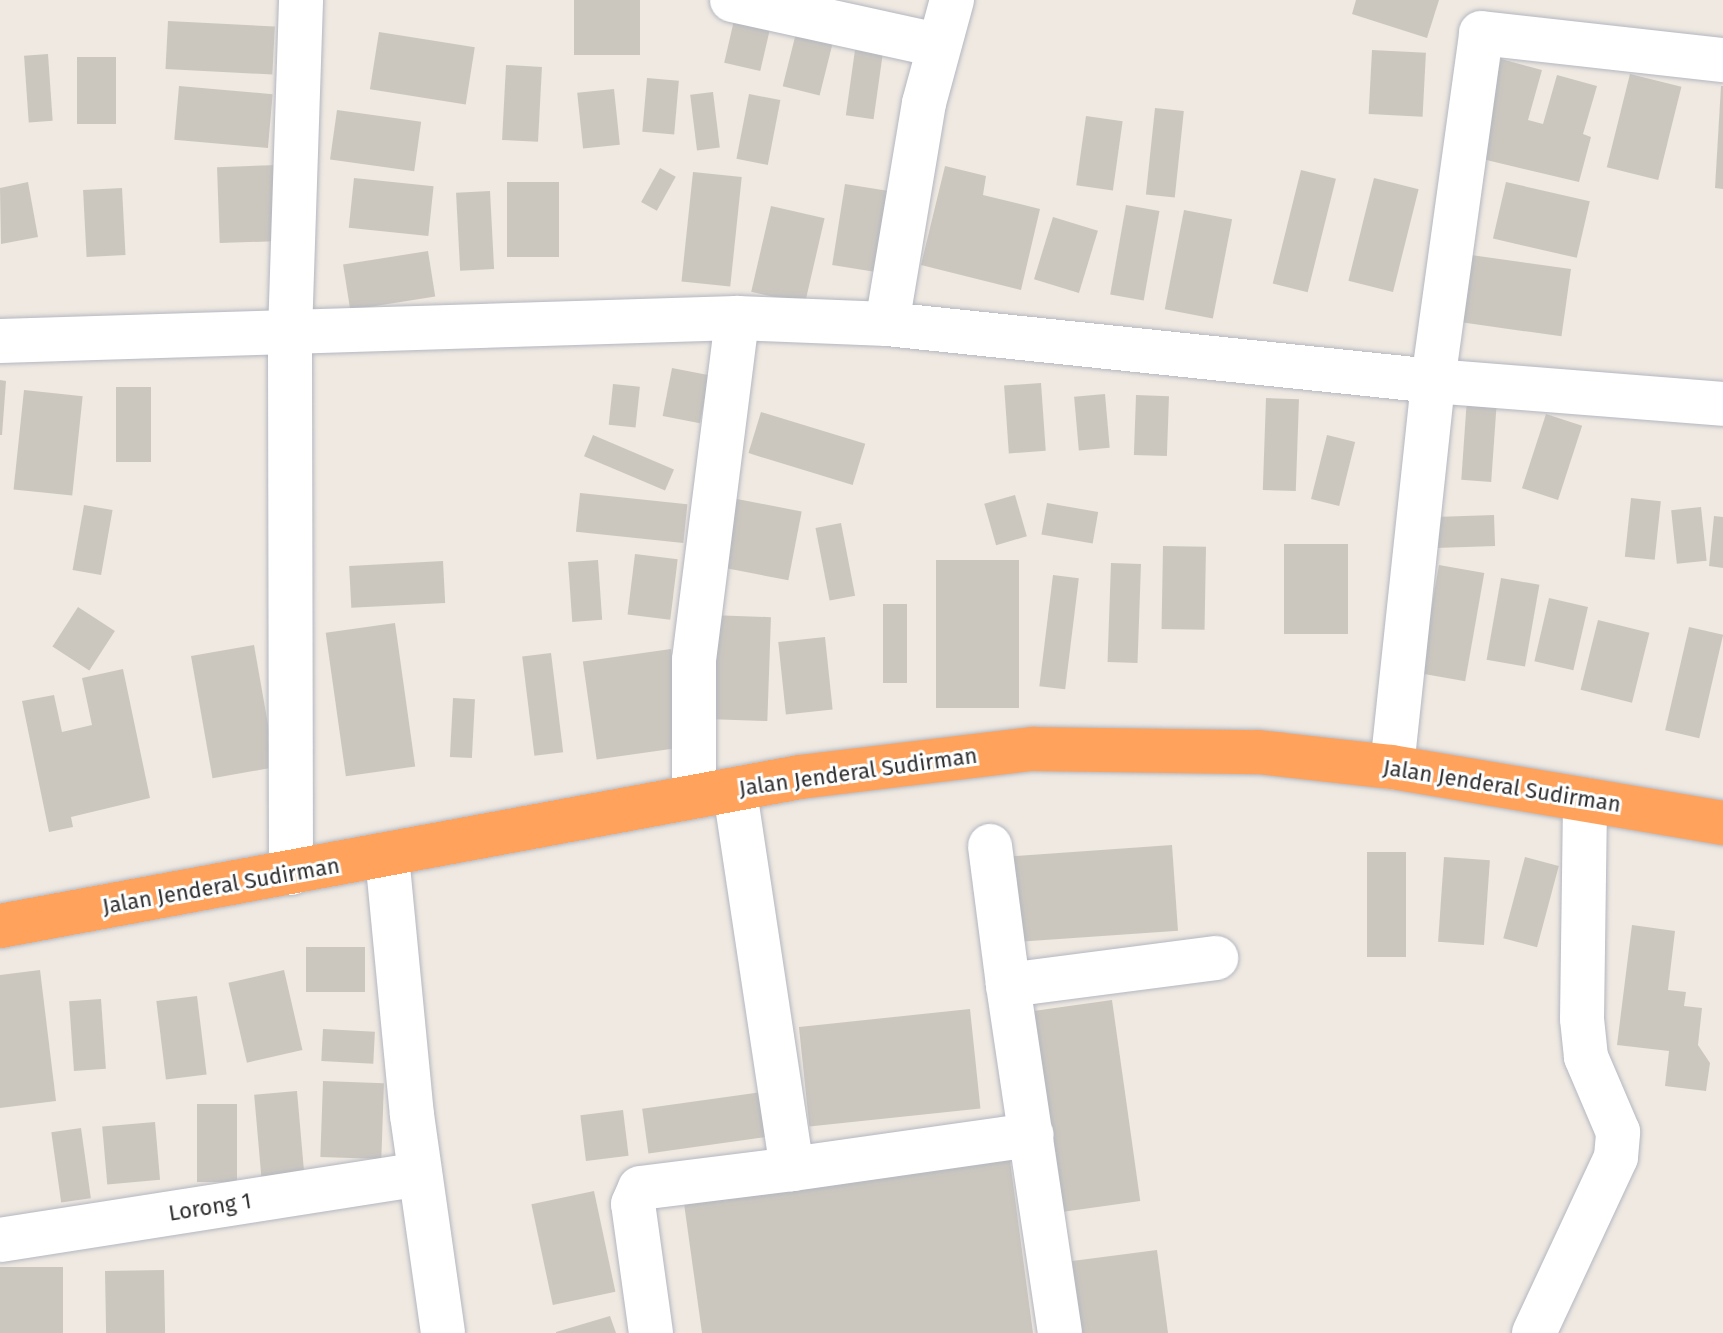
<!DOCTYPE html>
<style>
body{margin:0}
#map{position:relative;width:1723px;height:1333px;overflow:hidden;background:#efe9e1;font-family:"Fira Sans",sans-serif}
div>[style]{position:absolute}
.building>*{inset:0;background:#cbc7bf;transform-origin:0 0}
.roads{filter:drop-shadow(0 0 2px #b4b7c1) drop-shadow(0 0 2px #b4b7c1)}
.minor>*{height:44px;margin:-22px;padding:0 22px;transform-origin:22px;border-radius:22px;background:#fff}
.highway>*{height:44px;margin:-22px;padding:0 22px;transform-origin:22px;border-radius:22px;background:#ffa35c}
span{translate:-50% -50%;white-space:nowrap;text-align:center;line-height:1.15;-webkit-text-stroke:6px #fff;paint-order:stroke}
.street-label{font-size:22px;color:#2e2e2e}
</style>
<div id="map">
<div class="building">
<div style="left:574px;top:0;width:66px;height:55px"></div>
<div style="clip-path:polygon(1356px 0,1439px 0,1427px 38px,1352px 14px)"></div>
<div style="left:735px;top:16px;width:37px;height:48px;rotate:13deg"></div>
<div style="left:168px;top:21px;width:107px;height:48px;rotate:3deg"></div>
<div style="left:797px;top:29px;width:38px;height:59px;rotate:14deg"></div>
<div style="left:379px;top:32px;width:97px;height:58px;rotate:9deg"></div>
<div style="left:855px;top:50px;width:28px;height:66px;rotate:8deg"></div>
<div style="left:1372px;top:50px;width:54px;height:64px;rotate:3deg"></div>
<div style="left:48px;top:54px;width:67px;height:24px;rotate:86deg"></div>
<div style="left:77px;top:57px;width:39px;height:67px"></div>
<div style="clip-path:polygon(1501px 59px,1542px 70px,1528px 120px,1543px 124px,1557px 75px,1597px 86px,1583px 134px,1591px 137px,1579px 182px,1474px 157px)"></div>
<div style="left:506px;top:65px;width:36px;height:75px;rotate:3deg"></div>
<div style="left:1630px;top:74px;width:53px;height:96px;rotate:14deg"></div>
<div style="left:647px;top:78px;width:32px;height:54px;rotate:5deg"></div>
<div style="left:179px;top:86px;width:94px;height:54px;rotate:5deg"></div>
<div style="clip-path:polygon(1721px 86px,1723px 86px,1723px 189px,1715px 188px)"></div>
<div style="left:614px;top:89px;width:56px;height:37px;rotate:84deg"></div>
<div style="left:713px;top:92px;width:56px;height:23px;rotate:83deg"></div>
<div style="left:749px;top:94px;width:32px;height:66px;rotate:11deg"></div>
<div style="left:1155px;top:108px;width:29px;height:87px;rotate:6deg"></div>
<div style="left:337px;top:110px;width:85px;height:50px;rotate:8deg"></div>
<div style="left:1086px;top:116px;width:37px;height:70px;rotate:8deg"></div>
<div style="left:278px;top:165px;width:76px;height:61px;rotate:88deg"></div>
<div style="clip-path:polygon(945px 166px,986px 176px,983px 195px,1040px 209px,1021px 290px,921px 265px)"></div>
<div style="left:660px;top:168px;width:18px;height:39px;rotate:29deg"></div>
<div style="left:1301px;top:170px;width:36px;height:117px;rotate:14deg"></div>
<div style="left:693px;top:172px;width:49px;height:110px;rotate:6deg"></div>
<div style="left:354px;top:178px;width:80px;height:50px;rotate:6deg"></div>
<div style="left:1374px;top:178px;width:46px;height:106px;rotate:14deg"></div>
<div style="clip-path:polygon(28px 182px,38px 237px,1px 244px,0 188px)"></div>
<div style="left:559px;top:182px;width:75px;height:52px;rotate:90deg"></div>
<div style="left:1506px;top:182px;width:86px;height:58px;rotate:13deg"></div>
<div style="left:845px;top:184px;width:49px;height:82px;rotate:9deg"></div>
<div style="left:122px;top:188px;width:67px;height:39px;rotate:87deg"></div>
<div style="left:490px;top:191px;width:78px;height:34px;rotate:87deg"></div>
<div style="left:1126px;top:205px;width:34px;height:91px;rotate:10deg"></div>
<div style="left:771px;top:206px;width:55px;height:88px;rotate:13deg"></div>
<div style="left:1184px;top:210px;width:49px;height:101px;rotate:11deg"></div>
<div style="left:1053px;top:217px;width:47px;height:65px;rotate:17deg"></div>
<div style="left:428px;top:251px;width:46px;height:86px;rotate:81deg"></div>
<div style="left:1464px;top:254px;width:108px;height:68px;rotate:8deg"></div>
<div style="left:672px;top:368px;width:38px;height:49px;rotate:11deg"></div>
<div style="clip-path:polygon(0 380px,6px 381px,2px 435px,0 435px)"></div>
<div style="left:1041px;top:383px;width:68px;height:37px;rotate:86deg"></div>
<div style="left:613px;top:384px;width:27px;height:41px;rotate:6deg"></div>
<div style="left:116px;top:387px;width:35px;height:75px"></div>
<div style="left:24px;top:390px;width:59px;height:100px;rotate:6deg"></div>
<div style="left:1105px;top:394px;width:54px;height:31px;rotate:85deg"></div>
<div style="left:1136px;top:395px;width:33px;height:60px;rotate:2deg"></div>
<div style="left:1266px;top:398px;width:33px;height:92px;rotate:2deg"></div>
<div style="left:1467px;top:398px;width:30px;height:82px;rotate:4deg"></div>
<div style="left:761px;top:412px;width:109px;height:43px;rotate:17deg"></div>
<div style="left:1546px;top:414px;width:38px;height:78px;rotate:18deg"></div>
<div style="left:593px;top:435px;width:88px;height:23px;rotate:23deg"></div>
<div style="left:1327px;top:435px;width:29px;height:66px;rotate:14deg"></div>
<div style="left:580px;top:493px;width:108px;height:39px;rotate:6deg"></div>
<div style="left:1015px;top:495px;width:43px;height:32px;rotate:74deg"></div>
<div style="left:732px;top:498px;width:71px;height:70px;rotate:11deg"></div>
<div style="left:1631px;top:498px;width:30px;height:59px;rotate:6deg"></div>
<div style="left:1047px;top:503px;width:52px;height:32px;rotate:10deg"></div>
<div style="left:84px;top:505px;width:29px;height:66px;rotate:10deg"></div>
<div style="left:1701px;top:507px;width:54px;height:30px;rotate:84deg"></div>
<div style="left:1494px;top:515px;width:31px;height:67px;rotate:88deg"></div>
<div style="clip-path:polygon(1714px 516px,1723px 517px,1723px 568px,1709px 566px)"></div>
<div style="left:841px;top:523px;width:74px;height:26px;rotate:79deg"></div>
<div style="left:1284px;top:544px;width:64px;height:90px"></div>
<div style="left:1163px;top:546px;width:43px;height:83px;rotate:1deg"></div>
<div style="left:635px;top:554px;width:43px;height:61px;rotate:7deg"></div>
<div style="left:598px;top:560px;width:60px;height:30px;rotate:86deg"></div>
<div style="left:936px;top:560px;width:83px;height:148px"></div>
<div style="left:443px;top:561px;width:42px;height:94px;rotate:87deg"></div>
<div style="left:1111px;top:563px;width:30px;height:99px;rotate:2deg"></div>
<div style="left:1439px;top:565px;width:46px;height:110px;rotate:10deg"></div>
<div style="left:1053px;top:575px;width:26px;height:112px;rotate:7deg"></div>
<div style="left:1501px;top:578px;width:39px;height:83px;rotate:10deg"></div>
<div style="left:1549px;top:598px;width:40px;height:65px;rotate:13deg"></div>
<div style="left:883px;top:604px;width:24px;height:79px"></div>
<div style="left:78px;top:607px;width:44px;height:47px;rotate:33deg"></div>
<div style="left:710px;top:615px;width:61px;height:104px;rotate:2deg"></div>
<div style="left:1598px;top:620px;width:53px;height:72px;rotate:14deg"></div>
<div style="left:395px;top:623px;width:145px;height:70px;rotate:82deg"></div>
<div style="left:1689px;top:627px;width:35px;height:106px;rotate:13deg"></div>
<div style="left:825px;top:637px;width:73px;height:47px;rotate:84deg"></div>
<div style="left:254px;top:645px;width:124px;height:64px;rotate:80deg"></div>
<div style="left:671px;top:649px;width:99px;height:89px;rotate:82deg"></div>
<div style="left:551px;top:653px;width:100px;height:29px;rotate:83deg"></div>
<div style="clip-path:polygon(123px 669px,150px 798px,71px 817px,73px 827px,49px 832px,22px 701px,54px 695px,62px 732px,92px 725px,82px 678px)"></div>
<div style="left:453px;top:698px;width:22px;height:59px;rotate:3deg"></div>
<div style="left:1172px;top:845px;width:86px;height:164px;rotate:86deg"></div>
<div style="left:1367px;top:852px;width:39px;height:105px"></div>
<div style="left:1444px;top:857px;width:46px;height:85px;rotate:4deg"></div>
<div style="left:1525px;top:857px;width:35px;height:84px;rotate:15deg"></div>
<div style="clip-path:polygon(1632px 925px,1675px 931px,1668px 990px,1686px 992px,1684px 1006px,1702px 1008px,1698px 1045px,1710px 1063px,1706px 1091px,1665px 1086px,1669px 1051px,1617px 1045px)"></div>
<div style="left:306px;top:947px;width:59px;height:45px"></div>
<div style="clip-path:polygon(40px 970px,56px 1101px,0 1108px,0 975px)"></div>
<div style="left:284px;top:970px;width:82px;height:57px;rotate:77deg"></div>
<div style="left:197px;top:996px;width:79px;height:41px;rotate:83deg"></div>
<div style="left:101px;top:999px;width:70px;height:32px;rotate:86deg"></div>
<div style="left:1112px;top:1000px;width:203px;height:81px;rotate:82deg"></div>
<div style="left:970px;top:1009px;width:100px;height:172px;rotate:84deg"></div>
<div style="left:323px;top:1029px;width:52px;height:32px;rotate:3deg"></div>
<div style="left:323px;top:1081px;width:61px;height:76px;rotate:2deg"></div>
<div style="left:297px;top:1091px;width:82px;height:43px;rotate:85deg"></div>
<div style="left:762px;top:1092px;width:45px;height:121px;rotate:82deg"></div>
<div style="left:197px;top:1104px;width:40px;height:78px"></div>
<div style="left:623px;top:1110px;width:46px;height:43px;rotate:83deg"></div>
<div style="left:155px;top:1122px;width:58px;height:53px;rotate:85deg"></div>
<div style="left:81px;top:1128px;width:71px;height:30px;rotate:82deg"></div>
<div style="clip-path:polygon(1008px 1146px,1033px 1333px,702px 1333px,682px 1189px)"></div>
<div style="left:594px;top:1191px;width:103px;height:64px;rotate:78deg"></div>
<div style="clip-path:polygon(1157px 1250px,1168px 1333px,1082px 1333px,1072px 1261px)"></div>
<div style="left:0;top:1267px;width:63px;height:66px"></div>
<div style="left:164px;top:1270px;width:63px;height:59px;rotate:89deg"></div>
<div style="clip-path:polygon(610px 1316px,616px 1333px,556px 1333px,556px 1332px)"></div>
</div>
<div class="roads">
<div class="minor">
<div style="left:732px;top:0;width:209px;rotate:12.4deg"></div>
<div style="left:887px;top:324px;width:224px;rotate:-80.5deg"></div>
<div style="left:924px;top:103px;width:107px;rotate:-74.8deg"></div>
<div style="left:0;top:341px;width:737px;rotate:-1.79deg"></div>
<div style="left:737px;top:318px;width:150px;rotate:2.3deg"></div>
<div style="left:887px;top:324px;width:549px;rotate:5.96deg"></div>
<div style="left:1433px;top:381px;width:291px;rotate:4.5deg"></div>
<div style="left:1392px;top:767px;width:388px;rotate:-83.9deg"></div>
<div style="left:1433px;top:381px;width:351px;rotate:-82.1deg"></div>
<div style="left:1481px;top:33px;width:244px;rotate:6.4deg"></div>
<div style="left:694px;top:796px;width:136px;rotate:-90deg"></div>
<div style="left:694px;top:660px;width:345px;rotate:-82.8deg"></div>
<div style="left:990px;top:846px;width:140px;rotate:82.6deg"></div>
<div style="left:387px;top:856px;width:260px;rotate:84.5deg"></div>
<div style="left:412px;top:1115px;width:220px;rotate:81.9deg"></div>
<div style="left:291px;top:873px;width:540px;rotate:-90.11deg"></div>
<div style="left:290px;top:333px;width:333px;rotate:-88.1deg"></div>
<div style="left:792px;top:1169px;width:242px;rotate:-8.1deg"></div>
<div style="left:0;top:1240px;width:425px;rotate:-8.9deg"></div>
<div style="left:651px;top:1333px;width:130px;rotate:-97.9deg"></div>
<div style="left:633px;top:1204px;width:17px;rotate:-66deg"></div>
<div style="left:640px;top:1188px;width:153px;rotate:-7.1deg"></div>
<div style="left:792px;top:1169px;width:383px;rotate:-98.6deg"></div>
<div style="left:1060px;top:1333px;width:352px;rotate:-98.5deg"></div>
<div style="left:1008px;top:985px;width:210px;rotate:-7.4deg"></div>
<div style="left:1534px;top:1333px;width:194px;rotate:-65deg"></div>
<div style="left:1616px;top:1157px;width:25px;rotate:-85deg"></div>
<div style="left:1618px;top:1132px;width:82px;rotate:-113.1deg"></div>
<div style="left:1586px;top:1057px;width:38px;rotate:-96deg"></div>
<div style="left:1582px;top:1019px;width:219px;rotate:-89.2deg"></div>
</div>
<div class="highway">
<div style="left:0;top:926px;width:814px;rotate:-10.55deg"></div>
<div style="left:800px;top:777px;width:235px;rotate:-6.9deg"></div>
<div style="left:1033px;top:749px;width:225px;rotate:0.8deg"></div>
<div style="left:1258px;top:752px;width:135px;rotate:6.4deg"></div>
<div style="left:1392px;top:767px;width:336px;rotate:9.6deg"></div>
</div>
</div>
<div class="street-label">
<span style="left:858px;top:772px;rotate:-8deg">Jalan Jenderal Sudirman</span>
<span style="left:1502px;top:786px;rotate:9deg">Jalan Jenderal Sudirman</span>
<span style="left:221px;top:886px;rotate:-10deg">Jalan Jenderal Sudirman</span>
<span style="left:210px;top:1207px;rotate:-9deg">Lorong 1</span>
</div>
</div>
